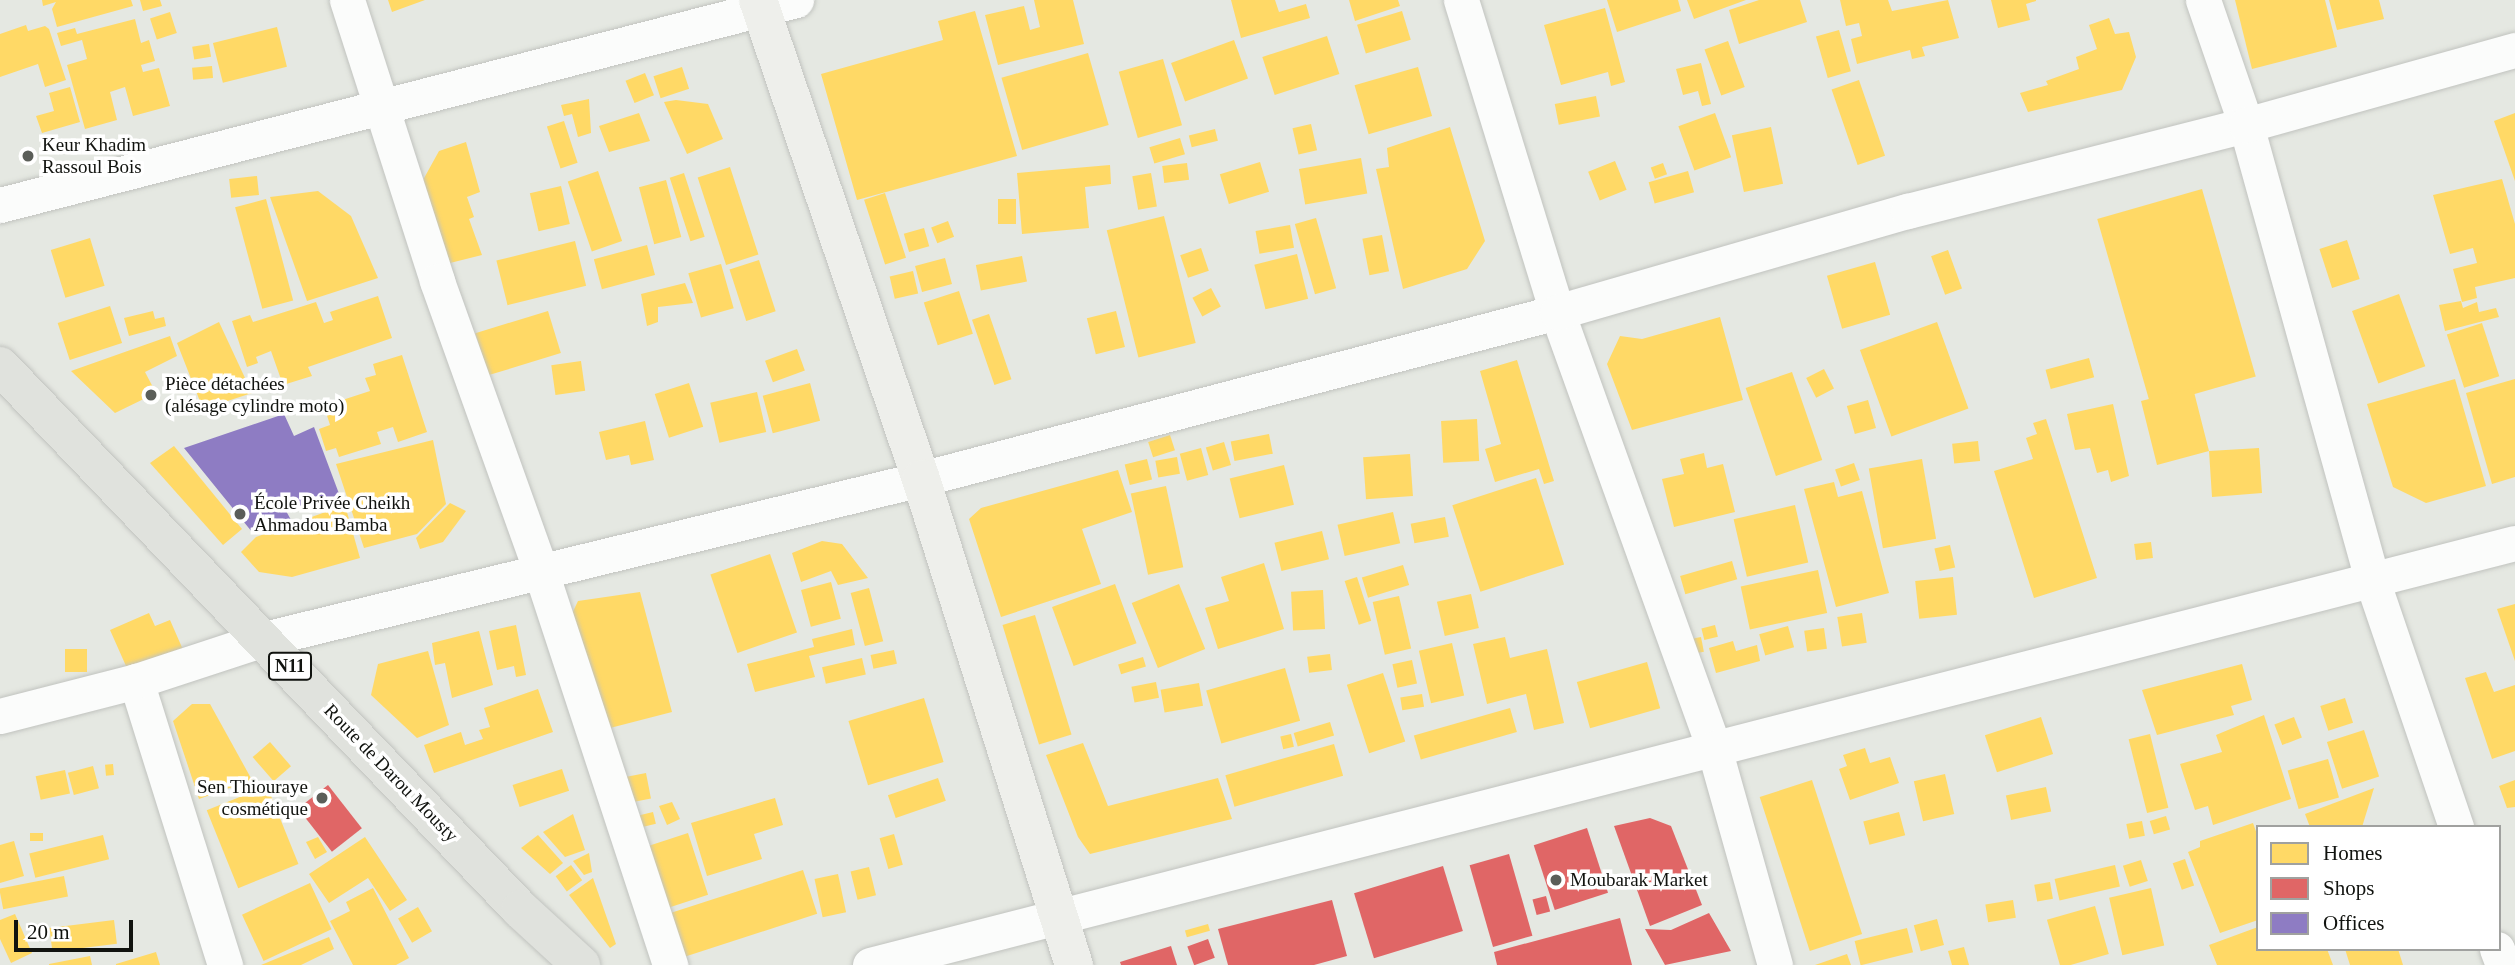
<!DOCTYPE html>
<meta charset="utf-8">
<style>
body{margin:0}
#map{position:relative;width:2515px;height:965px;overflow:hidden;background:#e5e8e2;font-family:Georgia,serif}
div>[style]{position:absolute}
.homes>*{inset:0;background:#ffd966;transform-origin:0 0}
.shops>*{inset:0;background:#e06666;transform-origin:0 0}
.offices>*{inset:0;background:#8e7cc3}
.roads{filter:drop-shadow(0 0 2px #c1c3bf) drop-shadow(0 0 2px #c1c3bf)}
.minor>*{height:35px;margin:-17.5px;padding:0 17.5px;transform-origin:17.5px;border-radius:17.5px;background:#fbfcfb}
.secondary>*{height:38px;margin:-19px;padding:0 19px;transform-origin:19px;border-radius:19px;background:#eeefeb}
.primary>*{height:38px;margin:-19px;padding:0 19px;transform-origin:19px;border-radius:19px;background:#e0e2dd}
.dots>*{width:19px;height:19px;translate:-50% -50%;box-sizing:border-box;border:4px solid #fff;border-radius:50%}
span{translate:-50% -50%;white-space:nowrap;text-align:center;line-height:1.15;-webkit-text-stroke:7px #fff;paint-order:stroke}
.shield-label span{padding:2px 5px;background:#fff;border:2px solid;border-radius:5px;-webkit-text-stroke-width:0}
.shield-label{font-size:18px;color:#11130f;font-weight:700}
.poi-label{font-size:19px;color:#11130f}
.left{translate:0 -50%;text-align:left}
.right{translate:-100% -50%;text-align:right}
.street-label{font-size:19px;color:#11130f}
.legend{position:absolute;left:2256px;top:825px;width:245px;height:126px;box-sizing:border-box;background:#fff;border:2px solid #a0a19f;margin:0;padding:9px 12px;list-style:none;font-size:21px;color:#11130f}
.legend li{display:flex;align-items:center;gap:14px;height:35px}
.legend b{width:35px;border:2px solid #a0a19f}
.scale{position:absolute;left:14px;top:920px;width:119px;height:32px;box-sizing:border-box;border:4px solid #11130f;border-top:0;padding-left:9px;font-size:21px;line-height:24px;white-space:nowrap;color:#11130f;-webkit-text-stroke:5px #fff;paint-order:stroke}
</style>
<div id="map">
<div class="homes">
<div style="clip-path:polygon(42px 0,131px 0,133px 6px,57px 27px,52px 9px,56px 2px,43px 6px)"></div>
<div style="clip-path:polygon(140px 0,160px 0,162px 6px,143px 11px)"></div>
<div style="clip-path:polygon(388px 0,425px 0,392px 12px)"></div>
<div style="clip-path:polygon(1034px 0,1073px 0,1084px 44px,998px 65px,985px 15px,1024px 6px,1030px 30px,1040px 27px)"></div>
<div style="clip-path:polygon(1231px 0,1275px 0,1279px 12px,1306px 4px,1310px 18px,1241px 38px)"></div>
<div style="clip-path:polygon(1349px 0,1398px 0,1400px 6px,1355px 21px)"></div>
<div style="clip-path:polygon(1607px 0,1678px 0,1681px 11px,1617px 32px)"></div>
<div style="clip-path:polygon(1687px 0,1746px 0,1694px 19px)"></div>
<div style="clip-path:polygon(1759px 0,1800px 0,1807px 22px,1739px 44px,1729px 10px)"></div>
<div style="clip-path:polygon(1840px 0,1888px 0,1892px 11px,1948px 0,1959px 38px,1922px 47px,1925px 56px,1912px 59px,1910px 50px,1857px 64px,1851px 39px,1862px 36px,1859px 23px,1846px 26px)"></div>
<div style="clip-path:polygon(1991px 0,2036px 0,2036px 1px,2026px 4px,2030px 20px,1998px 28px)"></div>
<div style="clip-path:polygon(2235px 0,2325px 0,2337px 47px,2252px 69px)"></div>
<div style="clip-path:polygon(2329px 0,2379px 0,2384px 19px,2337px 30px)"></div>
<div style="clip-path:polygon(1605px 8px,1625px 82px,1611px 86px,1608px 72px,1561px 85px,1544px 25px)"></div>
<div style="clip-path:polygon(975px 11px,1017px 156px,857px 200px,821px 74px,943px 40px,938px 21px)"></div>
<div style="left:1402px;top:11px;width:30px;height:47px;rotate:73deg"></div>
<div style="left:170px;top:12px;width:22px;height:21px;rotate:72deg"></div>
<div style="clip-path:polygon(2109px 18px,2115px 34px,2129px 32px,2136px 57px,2122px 90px,2028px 112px,2020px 93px,2048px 85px,2046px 81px,2079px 69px,2076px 57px,2097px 49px,2089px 25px)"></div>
<div style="clip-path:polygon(135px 19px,141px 43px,149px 40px,155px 61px,141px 65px,143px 72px,159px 68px,170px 106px,133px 116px,125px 87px,110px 92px,117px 120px,85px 129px,67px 65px,87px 59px,82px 40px,61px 46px,57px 33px,75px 28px,77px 34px)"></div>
<div style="clip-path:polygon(26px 25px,28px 31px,45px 26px,49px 29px,66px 80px,45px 87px,38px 64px,0 77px,0 34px)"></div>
<div style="left:277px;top:27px;width:41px;height:66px;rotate:76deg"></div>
<div style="left:1839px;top:30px;width:43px;height:24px;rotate:74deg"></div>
<div style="left:1327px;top:36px;width:40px;height:68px;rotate:72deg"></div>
<div style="left:1234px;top:40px;width:41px;height:67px;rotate:70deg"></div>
<div style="left:1728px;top:41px;width:49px;height:25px;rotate:70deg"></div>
<div style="left:209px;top:44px;width:13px;height:17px;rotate:81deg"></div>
<div style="left:1088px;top:53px;width:75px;height:90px;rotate:74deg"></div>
<div style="left:1163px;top:59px;width:69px;height:46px;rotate:74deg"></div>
<div style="clip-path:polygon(1701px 63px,1711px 104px,1702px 106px,1698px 91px,1683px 95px,1676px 69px)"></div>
<div style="left:212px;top:66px;width:12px;height:20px;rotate:85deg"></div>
<div style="left:682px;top:67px;width:23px;height:30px;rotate:72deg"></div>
<div style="left:1418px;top:67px;width:51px;height:66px;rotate:74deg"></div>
<div style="left:645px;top:73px;width:24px;height:21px;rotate:68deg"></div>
<div style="left:1859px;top:80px;width:80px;height:29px;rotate:71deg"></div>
<div style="clip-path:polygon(70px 87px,80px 122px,42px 133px,36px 116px,54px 111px,49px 93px)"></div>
<div style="left:1596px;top:96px;width:21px;height:42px;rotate:79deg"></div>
<div style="clip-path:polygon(589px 99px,591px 133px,578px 137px,572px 114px,564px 116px,561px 105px)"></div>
<div style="clip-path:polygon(676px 100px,708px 104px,723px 139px,687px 154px,664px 102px)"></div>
<div style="clip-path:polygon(639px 113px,650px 141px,609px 152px,599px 126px)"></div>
<div style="left:1715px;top:113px;width:47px;height:39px;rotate:70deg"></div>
<div style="clip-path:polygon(2515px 113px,2515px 181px,2494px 121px)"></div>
<div style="left:564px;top:121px;width:44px;height:18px;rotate:72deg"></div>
<div style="left:1311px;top:124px;width:27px;height:19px;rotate:77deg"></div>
<div style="clip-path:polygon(1450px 127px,1485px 241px,1467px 269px,1403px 289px,1376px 169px,1389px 167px,1387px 148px)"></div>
<div style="left:1771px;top:127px;width:58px;height:40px;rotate:78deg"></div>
<div style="left:1215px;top:129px;width:12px;height:27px;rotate:76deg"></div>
<div style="left:1180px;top:138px;width:17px;height:32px;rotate:73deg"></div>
<div style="clip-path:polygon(466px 142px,480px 192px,467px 197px,474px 217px,469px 219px,482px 255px,450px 263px,423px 180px,439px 151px)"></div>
<div style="left:1361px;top:158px;width:36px;height:63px;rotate:80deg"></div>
<div style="left:1615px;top:161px;width:31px;height:29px;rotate:68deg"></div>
<div style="left:1260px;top:162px;width:31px;height:42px;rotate:73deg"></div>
<div style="left:1187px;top:163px;width:17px;height:25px;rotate:83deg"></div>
<div style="left:1663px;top:163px;width:12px;height:13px;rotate:70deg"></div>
<div style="clip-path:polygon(1110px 165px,1111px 184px,1085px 187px,1089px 228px,1022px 234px,1017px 173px)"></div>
<div style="left:730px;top:167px;width:92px;height:34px;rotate:72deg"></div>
<div style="left:598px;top:171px;width:74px;height:32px;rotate:71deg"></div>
<div style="left:1688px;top:171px;width:22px;height:41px;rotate:74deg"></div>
<div style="left:684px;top:173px;width:67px;height:15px;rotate:72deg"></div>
<div style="left:1151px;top:173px;width:34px;height:19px;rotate:80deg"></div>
<div style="left:257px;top:176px;width:19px;height:28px;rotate:84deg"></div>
<div style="clip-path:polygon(2502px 179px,2515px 224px,2515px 278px,2475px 287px,2477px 298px,2462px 302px,2453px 269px,2477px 263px,2473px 248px,2450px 254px,2433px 195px)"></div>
<div style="left:666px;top:180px;width:59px;height:28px;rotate:75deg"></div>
<div style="left:561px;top:186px;width:39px;height:32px;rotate:77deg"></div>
<div style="left:2202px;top:189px;width:195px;height:109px;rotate:74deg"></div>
<div style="clip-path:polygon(318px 191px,351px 216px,378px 278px,307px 301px,270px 197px)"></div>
<div style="left:885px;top:193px;width:68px;height:22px;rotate:72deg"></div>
<div style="left:266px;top:199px;width:105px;height:32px;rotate:75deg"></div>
<div style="left:998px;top:199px;width:18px;height:25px"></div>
<div style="left:1164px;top:216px;width:131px;height:59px;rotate:76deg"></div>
<div style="left:1316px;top:218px;width:73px;height:22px;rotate:74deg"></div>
<div style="left:948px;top:221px;width:17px;height:18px;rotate:69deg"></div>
<div style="left:1290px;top:225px;width:23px;height:35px;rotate:80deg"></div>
<div style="left:924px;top:228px;width:19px;height:21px;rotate:74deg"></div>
<div style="left:1382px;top:235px;width:37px;height:20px;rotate:79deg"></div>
<div style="left:90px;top:238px;width:50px;height:41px;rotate:73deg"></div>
<div style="left:2347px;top:240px;width:41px;height:29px;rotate:72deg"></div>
<div style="left:575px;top:241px;width:46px;height:81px;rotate:76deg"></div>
<div style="left:647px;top:245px;width:31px;height:55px;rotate:75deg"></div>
<div style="left:1201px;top:248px;width:24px;height:22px;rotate:71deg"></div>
<div style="left:1948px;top:250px;width:41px;height:18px;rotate:70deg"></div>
<div style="left:1297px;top:254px;width:46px;height:44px;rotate:76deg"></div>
<div style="left:1022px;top:256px;width:26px;height:47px;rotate:79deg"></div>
<div style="left:945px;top:258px;width:27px;height:31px;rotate:75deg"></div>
<div style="left:759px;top:260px;width:54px;height:31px;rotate:72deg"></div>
<div style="left:1875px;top:262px;width:55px;height:50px;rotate:74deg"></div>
<div style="left:721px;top:264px;width:46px;height:34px;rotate:74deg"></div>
<div style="left:913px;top:271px;width:23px;height:24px;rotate:77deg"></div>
<div style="clip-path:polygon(685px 283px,693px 303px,658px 307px,658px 322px,647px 326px,641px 294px)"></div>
<div style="left:1211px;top:288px;width:21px;height:21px;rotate:62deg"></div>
<div style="left:959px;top:291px;width:45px;height:37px;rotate:72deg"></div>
<div style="left:2399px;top:294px;width:77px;height:50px;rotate:70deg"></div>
<div style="clip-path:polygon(378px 296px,392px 338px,308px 367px,312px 376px,283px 385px,271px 351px,256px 357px,258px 363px,247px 367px,232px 321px,250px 315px,253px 322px,316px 302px,324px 323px,333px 320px,330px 312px)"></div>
<div style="clip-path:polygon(2461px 301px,2463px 308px,2477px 302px,2479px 312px,2496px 308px,2499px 317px,2445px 331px,2439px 305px)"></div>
<div style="left:110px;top:306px;width:39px;height:55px;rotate:72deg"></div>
<div style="clip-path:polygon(153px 311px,155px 319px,164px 317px,166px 326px,129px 336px,124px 318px)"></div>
<div style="left:548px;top:311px;width:44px;height:76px;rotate:73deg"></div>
<div style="left:1116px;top:311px;width:37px;height:30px;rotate:76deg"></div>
<div style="left:989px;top:314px;width:69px;height:18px;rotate:71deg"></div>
<div style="clip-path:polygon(1720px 317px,1743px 400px,1632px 430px,1607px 364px,1620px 336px,1642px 339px)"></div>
<div style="clip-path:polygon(219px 322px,252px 393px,203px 409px,177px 343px)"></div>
<div style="left:1937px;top:322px;width:92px;height:82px;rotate:70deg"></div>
<div style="left:2482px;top:323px;width:56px;height:37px;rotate:72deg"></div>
<div style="clip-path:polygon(170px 336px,177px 356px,145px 372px,156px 393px,115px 413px,71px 371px)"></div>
<div style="left:797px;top:349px;width:23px;height:34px;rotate:70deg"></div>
<div style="clip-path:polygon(402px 355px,427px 432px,398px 442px,393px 427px,377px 432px,381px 444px,339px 457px,336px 448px,326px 451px,319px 429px,330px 425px,324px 406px,370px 391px,365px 378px,376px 375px,373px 364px)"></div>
<div style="left:2089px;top:358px;width:20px;height:45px;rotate:75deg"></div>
<div style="clip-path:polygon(1517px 360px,1554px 481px,1544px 484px,1539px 469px,1495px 482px,1485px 449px,1501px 444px,1480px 371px)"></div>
<div style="left:581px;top:361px;width:30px;height:30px;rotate:82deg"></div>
<div style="left:1824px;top:369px;width:22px;height:20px;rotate:63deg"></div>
<div style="left:1792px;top:372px;width:93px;height:49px;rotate:71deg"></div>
<div style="clip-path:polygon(2455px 379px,2486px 486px,2426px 503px,2393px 487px,2367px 404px)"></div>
<div style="clip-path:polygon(2515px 379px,2515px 477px,2492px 484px,2466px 393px)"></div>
<div style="left:689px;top:383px;width:46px;height:36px;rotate:72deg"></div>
<div style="left:810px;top:383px;width:39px;height:49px;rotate:75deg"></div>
<div style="clip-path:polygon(2193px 388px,2209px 451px,2259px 448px,2262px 493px,2212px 497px,2209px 451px,2157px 465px,2141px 401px)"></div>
<div style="left:757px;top:392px;width:41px;height:48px;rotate:77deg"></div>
<div style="left:1868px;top:400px;width:29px;height:22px;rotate:74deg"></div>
<div style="clip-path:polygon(2113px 404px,2129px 476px,2111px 482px,2108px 470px,2097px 473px,2090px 448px,2075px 450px,2067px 414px)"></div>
<div style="left:1477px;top:419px;width:42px;height:36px;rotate:87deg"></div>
<div style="clip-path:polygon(2046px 419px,2097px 578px,2034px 598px,1994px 471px,2033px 459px,2026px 438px,2037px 434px,2033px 423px)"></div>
<div style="clip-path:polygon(645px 421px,654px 460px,631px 465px,629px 455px,606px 460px,599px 432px)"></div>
<div style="left:1269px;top:434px;width:20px;height:39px;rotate:79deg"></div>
<div style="left:1170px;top:435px;width:16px;height:23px;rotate:72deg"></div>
<div style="clip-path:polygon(433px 440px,446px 504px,417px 534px,364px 548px,336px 464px)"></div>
<div style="left:1978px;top:441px;width:20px;height:26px;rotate:84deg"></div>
<div style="left:1224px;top:442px;width:24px;height:19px;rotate:73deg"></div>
<div style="clip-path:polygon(174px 446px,242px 529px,223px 545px,150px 463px)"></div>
<div style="left:1201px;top:448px;width:28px;height:22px;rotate:75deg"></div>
<div style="clip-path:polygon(1704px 453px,1707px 468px,1723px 464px,1735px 512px,1674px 527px,1662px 479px,1684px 474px,1680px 459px)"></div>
<div style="left:1410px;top:454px;width:42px;height:47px;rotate:86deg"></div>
<div style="left:1177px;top:457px;width:17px;height:22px;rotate:80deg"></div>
<div style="left:1147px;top:459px;width:21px;height:23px;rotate:76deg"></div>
<div style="left:1922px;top:459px;width:81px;height:54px;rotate:80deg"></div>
<div style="left:1854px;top:463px;width:18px;height:20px;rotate:71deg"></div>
<div style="left:1284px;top:465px;width:41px;height:56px;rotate:76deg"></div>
<div style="clip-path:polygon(1118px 470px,1132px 512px,1082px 529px,1101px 584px,1001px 617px,969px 519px,981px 508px)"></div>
<div style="left:1536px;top:478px;width:91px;height:88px;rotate:72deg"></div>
<div style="clip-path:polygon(1834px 482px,1838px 497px,1862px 491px,1889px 593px,1836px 607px,1804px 489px)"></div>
<div style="left:1166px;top:486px;width:83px;height:36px;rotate:78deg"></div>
<div style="clip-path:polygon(450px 503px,466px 511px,443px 542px,420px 549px,416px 538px)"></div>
<div style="clip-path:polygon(345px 505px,360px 558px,292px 577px,259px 572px,241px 552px,256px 537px)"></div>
<div style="left:1795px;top:505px;width:59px;height:63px;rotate:77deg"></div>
<div style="left:1393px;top:512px;width:32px;height:57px;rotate:77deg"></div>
<div style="left:1445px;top:517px;width:20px;height:35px;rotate:79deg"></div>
<div style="left:1322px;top:531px;width:29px;height:49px;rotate:76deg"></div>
<div style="clip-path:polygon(822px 541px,842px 544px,868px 578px,838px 585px,831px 571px,801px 582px,792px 553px)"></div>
<div style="left:2151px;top:542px;width:16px;height:17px;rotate:83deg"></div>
<div style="left:1950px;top:545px;width:23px;height:16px;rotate:77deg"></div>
<div style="left:770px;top:554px;width:83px;height:63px;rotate:71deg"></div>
<div style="left:1732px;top:561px;width:19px;height:54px;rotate:74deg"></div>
<div style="clip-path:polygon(1264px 563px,1284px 629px,1218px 649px,1205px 608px,1229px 601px,1221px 577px)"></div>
<div style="left:1403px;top:565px;width:21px;height:43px;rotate:73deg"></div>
<div style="left:1818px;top:570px;width:44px;height:79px;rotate:78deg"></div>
<div style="left:1357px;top:577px;width:46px;height:13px;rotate:72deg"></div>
<div style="left:1953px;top:577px;width:38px;height:38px;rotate:84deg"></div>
<div style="left:831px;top:582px;width:38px;height:31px;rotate:75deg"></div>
<div style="left:1115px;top:584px;width:63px;height:67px;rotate:70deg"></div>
<div style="left:1179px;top:584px;width:70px;height:51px;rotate:68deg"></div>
<div style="left:869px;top:588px;width:55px;height:19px;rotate:75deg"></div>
<div style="left:1323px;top:590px;width:39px;height:32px;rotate:87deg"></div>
<div style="clip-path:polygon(640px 592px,672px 712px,610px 728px,569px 620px,578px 601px)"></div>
<div style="left:1471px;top:594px;width:35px;height:35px;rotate:77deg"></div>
<div style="left:1399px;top:596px;width:54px;height:27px;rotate:77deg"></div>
<div style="clip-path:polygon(2515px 604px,2515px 661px,2497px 609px)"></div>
<div style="clip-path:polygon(149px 613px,155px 626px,170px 620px,184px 652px,130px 675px,110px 630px)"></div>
<div style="left:1862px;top:613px;width:30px;height:25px;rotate:81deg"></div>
<div style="left:1035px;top:615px;width:125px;height:34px;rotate:73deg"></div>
<div style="clip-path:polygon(516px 625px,526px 675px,516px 677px,514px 666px,497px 670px,489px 631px)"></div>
<div style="left:1715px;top:625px;width:12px;height:14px;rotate:76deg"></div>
<div style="left:1788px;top:626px;width:22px;height:30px;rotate:74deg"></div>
<div style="left:1824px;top:628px;width:21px;height:20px;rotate:82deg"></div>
<div style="clip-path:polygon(852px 629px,855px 645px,809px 656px,815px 677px,755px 692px,747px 664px,814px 647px,812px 639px)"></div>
<div style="clip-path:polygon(479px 631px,493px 685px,452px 698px,445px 663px,435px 665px,432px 643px)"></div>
<div style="clip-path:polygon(1505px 637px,1510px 658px,1547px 649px,1564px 723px,1534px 730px,1526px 694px,1487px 704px,1473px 644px)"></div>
<div style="left:1701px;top:637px;width:15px;height:21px;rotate:79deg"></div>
<div style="clip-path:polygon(1733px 641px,1736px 651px,1757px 645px,1760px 661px,1716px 673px,1709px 648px)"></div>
<div style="left:1452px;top:643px;width:54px;height:34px;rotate:77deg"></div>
<div style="left:65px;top:649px;width:22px;height:23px"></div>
<div style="left:894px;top:650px;width:14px;height:24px;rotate:78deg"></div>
<div style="clip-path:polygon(428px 651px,449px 725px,417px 738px,371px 695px,378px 664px)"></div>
<div style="left:1330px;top:654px;width:16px;height:23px;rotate:83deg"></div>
<div style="left:1143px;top:657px;width:10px;height:26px;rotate:73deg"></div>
<div style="left:862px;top:658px;width:17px;height:41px;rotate:77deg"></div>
<div style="left:1412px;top:660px;width:24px;height:20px;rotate:78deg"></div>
<div style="left:1647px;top:662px;width:48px;height:73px;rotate:74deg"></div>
<div style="clip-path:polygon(2242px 664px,2252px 700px,2231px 706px,2234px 715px,2157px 735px,2142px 690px)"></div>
<div style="left:1285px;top:668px;width:55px;height:82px;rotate:74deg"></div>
<div style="clip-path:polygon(2486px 672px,2494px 692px,2515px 685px,2515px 751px,2492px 759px,2465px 678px)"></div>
<div style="left:1383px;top:673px;width:72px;height:38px;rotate:72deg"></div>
<div style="left:1156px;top:682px;width:16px;height:25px;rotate:79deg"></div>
<div style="left:1199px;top:683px;width:23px;height:39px;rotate:80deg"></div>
<div style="clip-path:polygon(538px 689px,553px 732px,434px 773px,424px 745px,461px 732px,465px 745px,483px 739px,479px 730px,490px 727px,484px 708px)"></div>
<div style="left:1422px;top:694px;width:13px;height:22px;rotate:81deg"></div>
<div style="left:924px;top:698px;width:67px;height:79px;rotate:73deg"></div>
<div style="left:2345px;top:698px;width:26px;height:26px;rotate:72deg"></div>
<div style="clip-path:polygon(192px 704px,210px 704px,252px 780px,199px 799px,173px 721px)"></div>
<div style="left:1510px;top:708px;width:25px;height:100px;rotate:74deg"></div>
<div style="clip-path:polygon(2264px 715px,2291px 799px,2213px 825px,2208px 806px,2195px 810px,2180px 764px,2222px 752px,2216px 735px)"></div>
<div style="left:2041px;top:717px;width:39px;height:59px;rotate:72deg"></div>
<div style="left:2294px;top:717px;width:22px;height:21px;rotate:69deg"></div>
<div style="left:1330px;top:722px;width:14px;height:38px;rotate:73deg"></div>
<div style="left:2364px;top:730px;width:49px;height:39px;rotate:72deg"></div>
<div style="left:1291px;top:734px;width:13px;height:11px;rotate:77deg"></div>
<div style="left:2150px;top:734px;width:76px;height:22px;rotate:76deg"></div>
<div style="left:270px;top:742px;width:32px;height:23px;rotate:49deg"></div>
<div style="clip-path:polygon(1083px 743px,1108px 806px,1218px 778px,1232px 819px,1090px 854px,1078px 837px,1046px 755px)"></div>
<div style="left:1334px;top:744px;width:33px;height:113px;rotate:74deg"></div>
<div style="clip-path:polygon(1865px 748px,1870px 763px,1890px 757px,1899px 783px,1850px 800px,1839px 769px,1847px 766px,1843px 755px)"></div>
<div style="left:2328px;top:759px;width:40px;height:42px;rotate:74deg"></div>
<div style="left:113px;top:764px;width:11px;height:8px;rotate:85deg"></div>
<div style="left:93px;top:766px;width:23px;height:26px;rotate:75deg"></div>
<div style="left:562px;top:769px;width:23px;height:52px;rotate:72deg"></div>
<div style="left:65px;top:770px;width:24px;height:30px;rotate:78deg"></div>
<div style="left:646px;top:773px;width:26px;height:26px;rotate:79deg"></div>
<div style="left:1945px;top:774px;width:41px;height:32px;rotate:77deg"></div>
<div style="left:938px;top:778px;width:24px;height:53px;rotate:71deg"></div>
<div style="left:1812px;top:780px;width:162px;height:55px;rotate:72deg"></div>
<div style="clip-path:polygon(2515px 780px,2515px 807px,2507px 808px,2499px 786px)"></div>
<div style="left:267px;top:786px;width:84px;height:65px;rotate:68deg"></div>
<div style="left:2046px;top:787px;width:25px;height:41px;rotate:78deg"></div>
<div style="clip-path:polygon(2374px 788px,2362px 827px,2310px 827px,2305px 814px)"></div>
<div style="clip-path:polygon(775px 798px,783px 825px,754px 834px,762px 859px,707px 876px,691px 823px)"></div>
<div style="clip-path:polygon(672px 802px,680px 819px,667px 825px,659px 806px)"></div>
<div style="left:653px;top:812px;width:12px;height:18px;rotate:76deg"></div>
<div style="left:1899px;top:812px;width:24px;height:37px;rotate:75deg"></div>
<div style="clip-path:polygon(573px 814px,585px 850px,565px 857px,543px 832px)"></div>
<div style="left:2166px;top:816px;width:14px;height:17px;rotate:73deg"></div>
<div style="left:2142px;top:821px;width:15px;height:16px;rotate:79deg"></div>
<div style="clip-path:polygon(2253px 823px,2258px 837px,2258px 920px,2220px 933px,2188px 852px,2200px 847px,2200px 841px)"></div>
<div style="left:30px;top:833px;width:13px;height:8px"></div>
<div style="left:688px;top:833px;width:65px;height:49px;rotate:72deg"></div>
<div style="left:894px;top:834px;width:32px;height:15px;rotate:74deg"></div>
<div style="left:103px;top:835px;width:25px;height:76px;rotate:76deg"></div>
<div style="clip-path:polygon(538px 835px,563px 863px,550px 874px,521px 848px)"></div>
<div style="clip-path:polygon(318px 837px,327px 852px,315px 859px,306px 842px)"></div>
<div style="clip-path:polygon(365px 837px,407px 900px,390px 911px,368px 878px,329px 903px,309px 874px)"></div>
<div style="clip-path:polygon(14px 841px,24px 876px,0 883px,0 845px)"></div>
<div style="clip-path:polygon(589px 853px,592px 872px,584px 875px,573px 861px)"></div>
<div style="left:2185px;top:859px;width:28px;height:13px;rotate:71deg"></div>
<div style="left:2141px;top:860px;width:22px;height:19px;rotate:72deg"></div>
<div style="left:571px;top:865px;width:19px;height:19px;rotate:54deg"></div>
<div style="left:2115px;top:865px;width:22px;height:62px;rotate:77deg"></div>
<div style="left:869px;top:867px;width:29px;height:19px;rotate:76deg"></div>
<div style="left:803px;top:870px;width:46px;height:145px;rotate:72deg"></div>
<div style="left:838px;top:874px;width:39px;height:24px;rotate:78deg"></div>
<div style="left:64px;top:876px;width:21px;height:66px;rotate:79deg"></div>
<div style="clip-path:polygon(593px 878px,616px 944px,610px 948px,569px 895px)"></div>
<div style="left:2050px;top:882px;width:17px;height:16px;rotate:80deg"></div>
<div style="left:310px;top:883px;width:51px;height:75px;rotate:65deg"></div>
<div style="clip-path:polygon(373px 888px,409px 958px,396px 965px,353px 965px,330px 921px,350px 911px,346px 902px)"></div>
<div style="left:2151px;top:888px;width:59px;height:43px;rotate:77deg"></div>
<div style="left:2013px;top:900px;width:18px;height:28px;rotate:81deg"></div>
<div style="left:2095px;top:906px;width:50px;height:50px;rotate:74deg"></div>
<div style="left:418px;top:907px;width:28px;height:23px;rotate:60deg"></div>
<div style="clip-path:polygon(15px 914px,32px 953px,11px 963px,0 939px,0 920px)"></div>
<div style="left:1937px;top:919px;width:27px;height:24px;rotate:75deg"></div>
<div style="left:114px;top:920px;width:24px;height:65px;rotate:83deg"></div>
<div style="left:1208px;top:924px;width:7px;height:24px;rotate:74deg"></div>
<div style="clip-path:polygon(2258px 927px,2258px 949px,2327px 949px,2333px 965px,2217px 965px,2209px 945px)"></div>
<div style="left:1907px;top:928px;width:25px;height:54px;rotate:76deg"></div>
<div style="clip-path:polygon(329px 937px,334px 949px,301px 965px,261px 965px)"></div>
<div style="clip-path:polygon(1964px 947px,1969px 965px,1952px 965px,1948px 951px)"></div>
<div style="clip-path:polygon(2345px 949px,2398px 949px,2403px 965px,2350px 965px)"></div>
<div style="clip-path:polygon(156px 952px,160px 965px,116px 965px,116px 964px)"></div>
<div style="clip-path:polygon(1847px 954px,1851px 965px,1815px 965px)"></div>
<div style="clip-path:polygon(90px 956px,92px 965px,49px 965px,49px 964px)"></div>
</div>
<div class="shops">
<div style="left:328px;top:785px;width:55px;height:38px;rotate:52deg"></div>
<div style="clip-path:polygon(1650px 818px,1671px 826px,1702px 905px,1650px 926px,1614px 826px)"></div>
<div style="left:1587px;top:828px;width:68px;height:56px;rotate:72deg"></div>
<div style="left:1509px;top:854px;width:85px;height:41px;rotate:74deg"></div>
<div style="left:1443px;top:866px;width:68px;height:93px;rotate:73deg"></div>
<div style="left:1546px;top:896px;width:16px;height:14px;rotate:75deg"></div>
<div style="clip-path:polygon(1332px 900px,1347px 956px,1314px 965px,1228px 965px,1218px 929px)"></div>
<div style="clip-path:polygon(1709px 913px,1731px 951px,1665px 965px,1645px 929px,1671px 930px)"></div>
<div style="clip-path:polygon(1620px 918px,1632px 965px,1497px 965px,1494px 952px)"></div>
<div style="left:1208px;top:939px;width:20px;height:22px;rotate:70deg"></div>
<div style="clip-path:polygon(1171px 946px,1177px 965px,1121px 965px,1120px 962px)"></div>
</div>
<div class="offices">
<div style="clip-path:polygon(284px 414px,294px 436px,314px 427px,341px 499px,285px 509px,291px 520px,252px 532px,184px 448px)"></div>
</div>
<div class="roads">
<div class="minor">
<div style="left:347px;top:0;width:295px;rotate:72.2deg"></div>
<div style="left:437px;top:281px;width:309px;rotate:70.3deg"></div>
<div style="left:541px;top:572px;width:414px;rotate:71.8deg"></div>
<div style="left:1461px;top:0;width:326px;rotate:72.9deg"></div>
<div style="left:1557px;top:312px;width:463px;rotate:70.2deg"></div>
<div style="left:1714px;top:748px;width:225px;rotate:74.3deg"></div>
<div style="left:2203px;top:0;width:132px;rotate:71deg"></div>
<div style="left:2246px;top:125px;width:472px;rotate:74.5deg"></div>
<div style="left:2372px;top:580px;width:261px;rotate:71.2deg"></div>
<div style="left:0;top:205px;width:822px;rotate:-14.44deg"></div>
<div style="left:136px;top:681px;width:298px;rotate:72.6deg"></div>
<div style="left:0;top:716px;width:140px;rotate:-14.4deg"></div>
<div style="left:136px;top:681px;width:135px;rotate:-18.2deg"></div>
<div style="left:264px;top:639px;width:676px;rotate:-13.69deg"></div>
<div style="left:921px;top:479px;width:658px;rotate:-14.71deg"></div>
<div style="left:1557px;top:312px;width:365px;rotate:-16.1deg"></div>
<div style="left:1908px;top:211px;width:349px;rotate:-14.3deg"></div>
<div style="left:2246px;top:125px;width:279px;rotate:-15.6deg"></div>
<div style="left:2497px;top:949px;width:17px;rotate:69deg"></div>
<div style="left:870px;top:965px;width:1698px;rotate:-14.39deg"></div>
</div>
<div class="secondary">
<div style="left:758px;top:0;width:506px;rotate:71.21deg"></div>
<div style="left:921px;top:479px;width:510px;rotate:72.53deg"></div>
</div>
<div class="primary">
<div style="left:0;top:366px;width:752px;rotate:46.24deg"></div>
<div style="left:520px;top:909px;width:83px;rotate:42.6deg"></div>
</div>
</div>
<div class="dots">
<div style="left:28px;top:156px;background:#5b5e59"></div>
<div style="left:151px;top:395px;background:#5b5e59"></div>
<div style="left:240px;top:514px;background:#5b5e59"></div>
<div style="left:322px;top:798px;background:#5b5e59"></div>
<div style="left:1556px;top:880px;background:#5b5e59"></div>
</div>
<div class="shield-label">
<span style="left:290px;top:666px">N11</span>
</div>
<div class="poi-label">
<span class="left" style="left:42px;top:156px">Keur Khadim<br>Rassoul Bois</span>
<span class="left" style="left:165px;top:395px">Pièce détachées<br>(alésage cylindre moto)</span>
<span class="left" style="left:254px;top:514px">École Privée Cheikh<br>Ahmadou Bamba</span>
<span class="right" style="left:308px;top:798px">Sen Thiouraye<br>cosmétique</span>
<span class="left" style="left:1570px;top:880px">Moubarak Market</span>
</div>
<div class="street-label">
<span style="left:391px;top:773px;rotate:46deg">Route de Darou Mousty</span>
</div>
<ul class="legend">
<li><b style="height:19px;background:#ffd966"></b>Homes</li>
<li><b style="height:19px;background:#e06666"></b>Shops</li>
<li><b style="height:19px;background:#8e7cc3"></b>Offices</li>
</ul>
<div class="scale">20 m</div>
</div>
